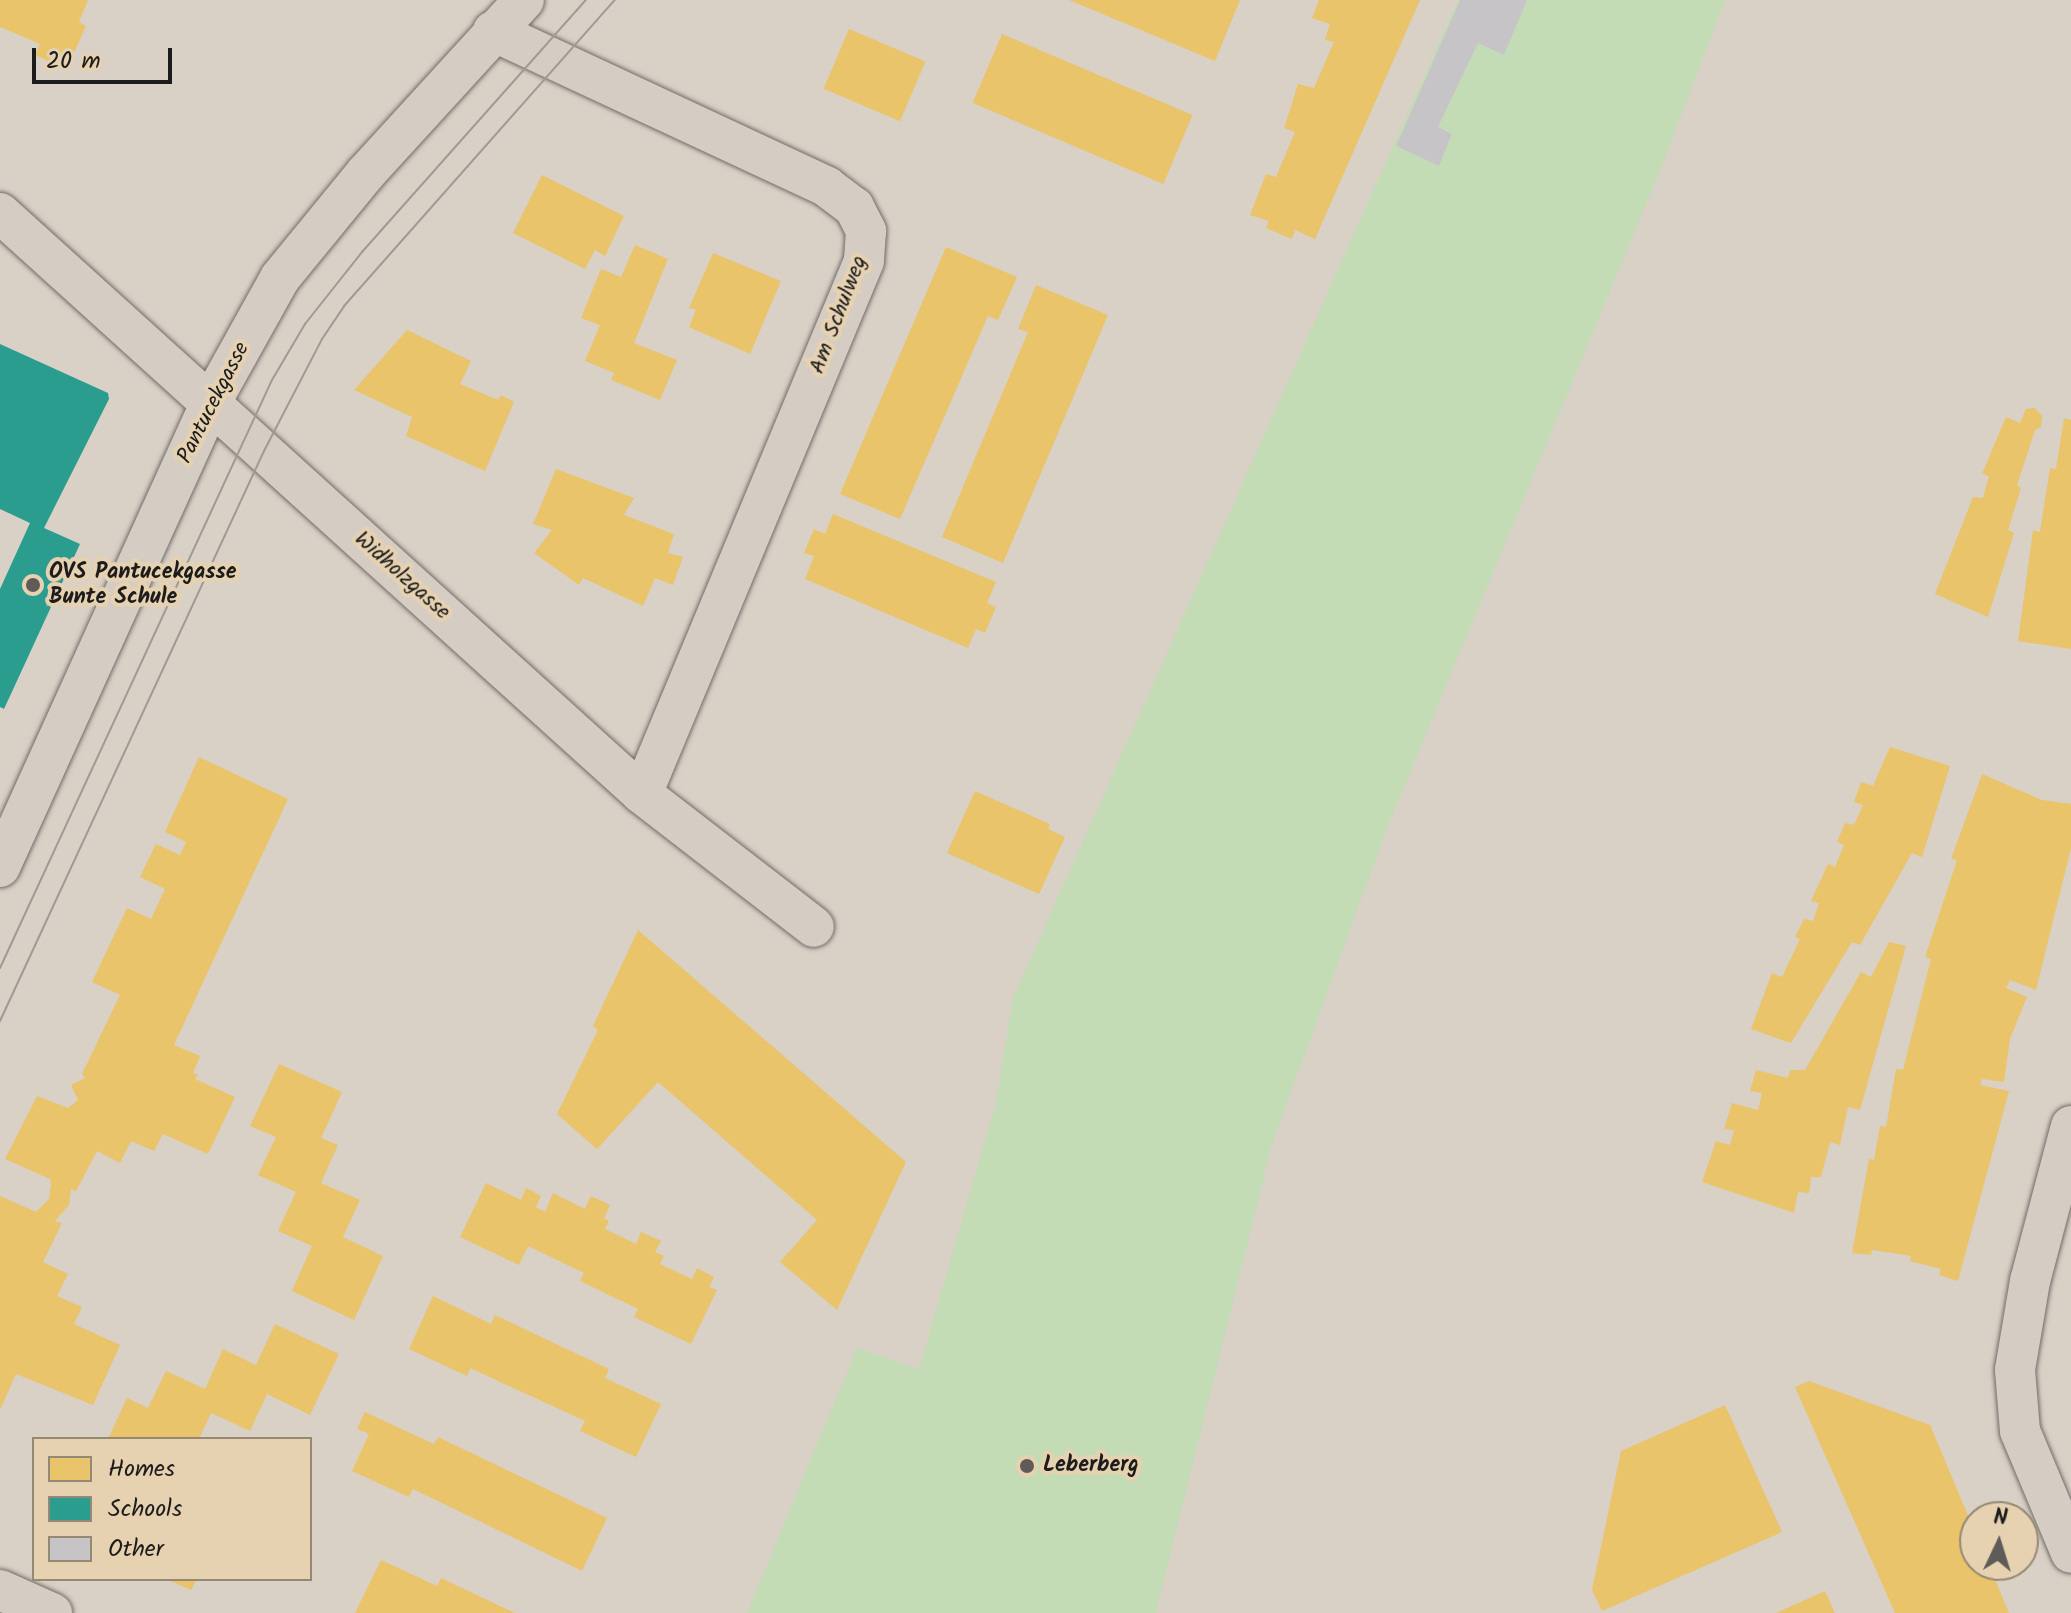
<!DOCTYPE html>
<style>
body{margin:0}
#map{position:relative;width:2071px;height:1613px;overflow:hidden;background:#d9d0c6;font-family:Kalam,sans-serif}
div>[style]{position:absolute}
.green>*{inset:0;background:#c4dcb6}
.homes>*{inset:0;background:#e9c46a;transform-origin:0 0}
.schools>*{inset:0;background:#2a9d8f}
.building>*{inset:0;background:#c7c4c7}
.roads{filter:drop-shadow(0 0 2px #716d68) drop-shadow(0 0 2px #716d68)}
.minor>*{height:40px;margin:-20px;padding:0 20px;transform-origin:20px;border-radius:20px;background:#d5cdc3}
.tram>*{height:2px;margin:-1px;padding:0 1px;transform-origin:1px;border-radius:1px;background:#a19a93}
.dots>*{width:22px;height:22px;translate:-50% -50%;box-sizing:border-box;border:4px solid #e6d1b0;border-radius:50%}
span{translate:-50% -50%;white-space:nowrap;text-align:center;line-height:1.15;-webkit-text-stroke:8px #e6d1b0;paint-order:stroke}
.street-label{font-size:22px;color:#1c1c1c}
.poi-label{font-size:22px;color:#1c1c1c;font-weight:700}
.left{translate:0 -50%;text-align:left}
.legend{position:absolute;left:32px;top:1437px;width:280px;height:144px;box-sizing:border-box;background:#e6d1b0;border:2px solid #958975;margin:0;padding:10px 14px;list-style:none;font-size:24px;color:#1c1c1c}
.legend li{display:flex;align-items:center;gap:16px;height:40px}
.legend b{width:40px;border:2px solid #958975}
.north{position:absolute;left:1959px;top:1501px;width:80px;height:80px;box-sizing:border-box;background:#e6d1b0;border:2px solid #958975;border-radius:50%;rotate:4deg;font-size:22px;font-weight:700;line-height:32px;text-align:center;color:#1c1c1c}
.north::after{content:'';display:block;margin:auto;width:28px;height:36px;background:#5e5b58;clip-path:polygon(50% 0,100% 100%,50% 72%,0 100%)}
.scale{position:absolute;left:32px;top:48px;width:140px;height:36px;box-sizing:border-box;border:4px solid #1c1c1c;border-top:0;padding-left:10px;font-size:24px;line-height:28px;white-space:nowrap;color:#1c1c1c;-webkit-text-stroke:6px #e6d1b0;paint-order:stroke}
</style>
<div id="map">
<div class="green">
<div style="clip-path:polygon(1458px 0,1725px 0,1662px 166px,1387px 828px,1272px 1144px,1156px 1613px,747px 1613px,857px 1348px,919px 1369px,995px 1106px,1013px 998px)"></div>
</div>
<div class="homes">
<div style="clip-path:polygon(0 0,88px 0,79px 22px,86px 26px,67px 69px,35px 55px,40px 44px,0 27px)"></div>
<div style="clip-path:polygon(1069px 0,1240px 0,1215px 61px)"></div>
<div style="clip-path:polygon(1319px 0,1420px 0,1315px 239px,1295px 230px,1292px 239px,1266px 228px,1269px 221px,1250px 215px,1266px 174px,1276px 177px,1295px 132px,1284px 128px,1298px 84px,1314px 88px,1334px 42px,1325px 40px,1330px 24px,1312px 18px)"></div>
<div style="left:849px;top:29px;width:83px;height:65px;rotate:23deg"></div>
<div style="left:1002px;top:34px;width:207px;height:75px;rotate:23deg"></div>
<div style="clip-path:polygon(542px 175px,624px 216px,605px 256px,595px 250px,585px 269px,513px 233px)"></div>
<div style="clip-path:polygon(635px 245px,668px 259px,634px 343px,677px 360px,660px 400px,611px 380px,614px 373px,585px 361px,600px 325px,581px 318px,601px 269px,621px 277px)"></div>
<div style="clip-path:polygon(946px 247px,1017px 277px,998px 320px,988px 316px,900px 519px,840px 494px)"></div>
<div style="clip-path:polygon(713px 253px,781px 281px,750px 354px,689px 327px,696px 310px,689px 308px)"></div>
<div style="clip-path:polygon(1036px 285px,1108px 315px,1003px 563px,942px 537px,1028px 332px,1018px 329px)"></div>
<div style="clip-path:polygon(407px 330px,471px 361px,460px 384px,498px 400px,501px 395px,514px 402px,485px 471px,406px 436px,412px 417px,354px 390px)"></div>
<div style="clip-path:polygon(2035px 408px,2042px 416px,2041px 427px,2035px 430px,2017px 485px,2021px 488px,2008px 530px,2014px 533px,1988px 617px,1935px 594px,1973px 497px,1983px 498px,1989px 476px,1982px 474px,2006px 417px,2020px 423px,2026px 409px)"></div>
<div style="clip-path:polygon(2064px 418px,2071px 420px,2071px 649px,2018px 641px,2033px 530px,2040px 532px,2050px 468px,2056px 469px)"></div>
<div style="clip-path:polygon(556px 469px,634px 498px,624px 515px,674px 534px,668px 553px,683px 557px,673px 585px,655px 578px,643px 606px,583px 578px,579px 585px,534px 553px,552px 530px,533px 524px)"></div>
<div style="clip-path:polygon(833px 514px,996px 582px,987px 603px,996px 607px,985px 633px,976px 629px,968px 648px,805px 579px,814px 556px,804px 553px,814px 529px,825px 534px)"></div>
<div style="clip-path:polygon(1890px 747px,1950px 766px,1922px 857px,1912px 853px,1860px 945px,1852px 942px,1791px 1043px,1751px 1029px,1772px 973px,1782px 977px,1800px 939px,1795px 937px,1804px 919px,1813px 921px,1819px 903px,1811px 901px,1828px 864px,1835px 867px,1844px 845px,1837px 842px,1845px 823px,1854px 825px,1863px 805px,1854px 802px,1861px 782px,1873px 786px)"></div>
<div style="clip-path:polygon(199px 757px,288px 799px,174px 1045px,200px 1056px,193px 1073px,198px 1075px,195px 1079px,235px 1097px,208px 1154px,163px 1134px,154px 1151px,131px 1141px,120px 1163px,97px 1151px,76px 1191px,71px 1189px,69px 1205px,55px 1221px,62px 1223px,43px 1262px,68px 1274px,57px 1296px,82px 1307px,74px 1324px,120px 1345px,93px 1405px,16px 1374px,0 1410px,0 1196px,36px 1212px,49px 1199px,51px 1184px,50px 1179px,5px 1159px,37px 1096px,68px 1108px,78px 1100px,71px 1085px,85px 1078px,82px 1074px,120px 995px,92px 982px,127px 908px,151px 919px,165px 889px,140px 877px,156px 844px,180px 855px,186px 842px,165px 832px)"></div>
<div style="clip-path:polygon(1982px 774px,2042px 800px,2071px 804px,2071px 848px,2036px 990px,2010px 980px,2006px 988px,2027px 997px,2010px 1039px,2004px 1082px,1982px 1079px,1980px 1085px,2009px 1091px,1958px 1281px,1939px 1275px,1941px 1269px,1910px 1261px,1911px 1256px,1872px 1250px,1871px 1255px,1852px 1253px,1869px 1159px,1874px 1160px,1880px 1126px,1886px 1127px,1896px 1069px,1903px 1070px,1931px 959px,1925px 957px,1957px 860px,1951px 859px)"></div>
<div style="clip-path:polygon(975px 791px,1050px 824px,1048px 829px,1065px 837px,1039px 894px,947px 853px)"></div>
<div style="clip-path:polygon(638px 930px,906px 1162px,837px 1310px,780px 1262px,817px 1220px,658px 1082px,597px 1149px,557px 1114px,598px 1030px,593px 1026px)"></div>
<div style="clip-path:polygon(1889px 942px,1906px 946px,1860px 1110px,1848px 1107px,1840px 1145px,1830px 1142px,1821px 1177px,1811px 1177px,1809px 1193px,1798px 1192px,1794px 1213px,1702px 1182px,1716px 1141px,1730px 1145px,1734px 1130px,1724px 1129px,1732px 1103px,1758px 1110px,1762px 1093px,1750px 1091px,1756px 1070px,1788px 1078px,1790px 1070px,1805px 1070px,1861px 972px,1871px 977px)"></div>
<div style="clip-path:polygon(279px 1064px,342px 1092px,321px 1138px,338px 1145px,321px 1183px,360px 1200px,343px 1237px,383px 1256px,354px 1320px,292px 1291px,312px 1246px,278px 1231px,296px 1192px,258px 1175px,276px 1137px,250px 1126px)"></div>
<div style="clip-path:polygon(486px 1183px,521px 1200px,526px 1188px,541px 1196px,536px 1207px,545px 1212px,553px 1193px,585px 1209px,591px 1196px,610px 1205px,604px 1218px,609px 1221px,605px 1229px,636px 1244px,641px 1232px,661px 1241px,655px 1252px,664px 1256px,660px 1264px,692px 1279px,697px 1268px,714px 1277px,709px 1287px,717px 1290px,691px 1344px,634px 1317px,638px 1309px,580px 1281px,584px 1273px,528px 1246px,519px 1265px,460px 1237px)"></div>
<div style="clip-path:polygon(433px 1296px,491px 1324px,495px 1315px,609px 1369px,605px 1378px,661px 1404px,636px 1457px,580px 1431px,585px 1421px,470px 1368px,467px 1376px,409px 1349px)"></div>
<div style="clip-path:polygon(275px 1324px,339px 1354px,310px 1415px,267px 1394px,250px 1431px,211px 1413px,199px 1439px,108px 1439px,127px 1398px,148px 1408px,166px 1371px,205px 1389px,223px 1349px,256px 1365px)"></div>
<div style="clip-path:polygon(1809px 1381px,1930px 1425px,1975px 1532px,1975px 1565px,1989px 1565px,2009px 1613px,1895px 1613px,1795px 1387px)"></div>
<div style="clip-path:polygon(1725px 1405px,1782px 1532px,1602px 1611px,1592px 1590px,1621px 1451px)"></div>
<div style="clip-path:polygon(365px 1412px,434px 1444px,438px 1437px,607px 1518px,582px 1571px,413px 1489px,409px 1497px,352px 1471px,369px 1434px,357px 1429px)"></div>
<div style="clip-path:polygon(381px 1560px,437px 1586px,441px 1578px,515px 1613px,355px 1613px)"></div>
<div style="clip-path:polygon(166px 1579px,197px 1579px,191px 1590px)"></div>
<div style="clip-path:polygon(1825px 1591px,1835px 1613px,1776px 1613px)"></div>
</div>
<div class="schools">
<div style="clip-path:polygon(0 344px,108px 393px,109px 399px,44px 528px,80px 544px,4px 709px,0 707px,0 589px,30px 523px,0 509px)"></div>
</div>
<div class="building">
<div style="clip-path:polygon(1460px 0,1527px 0,1504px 55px,1478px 43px,1438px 127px,1452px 134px,1439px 166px,1396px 146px)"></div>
</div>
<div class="roads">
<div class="minor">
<div style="left:493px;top:31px;width:369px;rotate:25deg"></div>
<div style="left:827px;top:187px;width:34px;rotate:37deg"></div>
<div style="left:854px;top:207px;width:27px;rotate:63deg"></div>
<div style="left:866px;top:231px;width:30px;rotate:94deg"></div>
<div style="left:864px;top:261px;width:577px;rotate:112.61deg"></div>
<div style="left:0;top:213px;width:866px;rotate:42.14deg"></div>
<div style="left:642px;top:794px;width:217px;rotate:37.7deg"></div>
<div style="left:0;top:867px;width:511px;rotate:-65.59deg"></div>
<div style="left:211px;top:402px;width:142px;rotate:-60.9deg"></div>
<div style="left:280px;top:278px;width:136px;rotate:-50.7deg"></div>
<div style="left:366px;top:173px;width:234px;rotate:-47.6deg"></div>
<div style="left:2071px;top:1126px;width:160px;rotate:104.8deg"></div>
<div style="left:2030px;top:1281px;width:90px;rotate:99.6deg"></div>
<div style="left:2015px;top:1370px;width:61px;rotate:85.3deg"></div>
<div style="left:2020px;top:1431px;width:132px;rotate:67.3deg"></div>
<div style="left:0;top:1590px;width:57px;rotate:23.9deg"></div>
</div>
</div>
<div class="tram">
<div style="left:0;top:968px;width:648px;rotate:-65.18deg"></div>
<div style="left:272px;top:380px;width:65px;rotate:-59.5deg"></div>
<div style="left:305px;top:324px;width:92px;rotate:-51.6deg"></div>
<div style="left:362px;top:252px;width:337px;rotate:-48.4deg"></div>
<div style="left:0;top:1021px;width:628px;rotate:-65.15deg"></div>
<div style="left:264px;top:451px;width:126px;rotate:-62.6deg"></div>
<div style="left:322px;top:339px;width:40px;rotate:-56deg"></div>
<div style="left:344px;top:306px;width:409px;rotate:-48.5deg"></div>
</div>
<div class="dots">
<div style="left:33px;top:585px;background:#5e5b58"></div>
<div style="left:1027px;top:1466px;background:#5e5b58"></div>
</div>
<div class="street-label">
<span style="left:839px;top:315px;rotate:-69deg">Am Schulweg</span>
<span style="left:214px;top:403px;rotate:-63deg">Pantucekgasse</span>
<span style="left:402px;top:576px;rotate:42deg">Widholzgasse</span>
</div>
<div class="poi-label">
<span class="left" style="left:49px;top:585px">OVS Pantucekgasse<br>Bunte Schule</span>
<span class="left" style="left:1043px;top:1466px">Leberberg</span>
</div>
<ul class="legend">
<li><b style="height:22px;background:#e9c46a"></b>Homes</li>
<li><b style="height:22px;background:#2a9d8f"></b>Schools</li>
<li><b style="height:22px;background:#c7c4c7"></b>Other</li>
</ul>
<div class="north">N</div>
<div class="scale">20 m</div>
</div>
